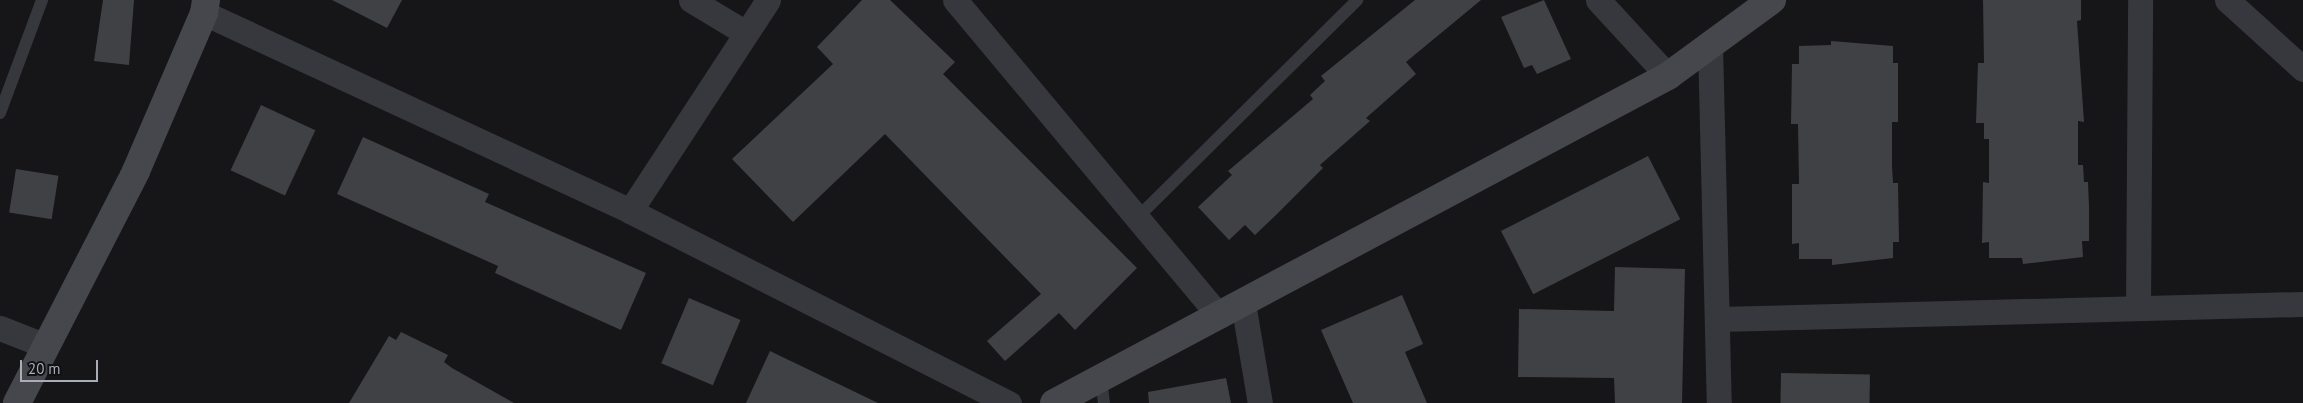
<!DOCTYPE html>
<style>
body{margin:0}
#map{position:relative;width:2303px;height:403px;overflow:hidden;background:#161618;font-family:"PT Sans",sans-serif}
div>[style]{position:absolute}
.building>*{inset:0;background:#404145;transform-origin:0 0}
.lane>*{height:12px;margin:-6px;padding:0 6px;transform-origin:6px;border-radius:6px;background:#37383d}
.street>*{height:25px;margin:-12.5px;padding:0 12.5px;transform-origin:12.5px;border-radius:12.5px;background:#37383d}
.secondary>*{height:28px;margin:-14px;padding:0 14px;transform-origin:14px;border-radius:14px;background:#45474d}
span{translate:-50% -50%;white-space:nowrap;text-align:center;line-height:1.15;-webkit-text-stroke:4px #111113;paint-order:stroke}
.scale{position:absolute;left:20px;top:360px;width:78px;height:22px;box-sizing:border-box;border:2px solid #a8adb8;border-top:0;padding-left:6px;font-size:15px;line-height:18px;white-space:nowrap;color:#a8adb8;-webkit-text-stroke:4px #111113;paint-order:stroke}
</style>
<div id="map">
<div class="building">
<div style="clip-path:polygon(103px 0,134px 0,129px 65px,94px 61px)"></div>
<div style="clip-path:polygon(332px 0,402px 0,387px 28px)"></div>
<div style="clip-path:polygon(862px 0,890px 0,955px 62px,943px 74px,1137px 268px,1075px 330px,1059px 313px,1005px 361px,987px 341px,1041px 294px,885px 134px,793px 222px,732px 159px,833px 64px,817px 47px)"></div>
<div style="clip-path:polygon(1415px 0,1481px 0,1406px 62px,1416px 74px,1366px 118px,1370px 121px,1320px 165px,1323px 168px,1276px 215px,1255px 235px,1245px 225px,1229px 240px,1198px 207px,1232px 175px,1228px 171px,1313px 99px,1310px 95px,1325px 81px,1321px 76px)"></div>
<div style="clip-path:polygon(1544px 0,1571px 59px,1537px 74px,1532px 65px,1524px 68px,1501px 17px)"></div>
<div style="clip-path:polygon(1983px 0,2081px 0,2081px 20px,2077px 21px,2084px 122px,2078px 121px,2078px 165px,2083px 165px,2084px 182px,2088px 182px,2089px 206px,2089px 241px,2082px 241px,2083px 257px,2023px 264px,2022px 258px,1989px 258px,1989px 242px,1982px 243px,1983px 182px,1989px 183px,1989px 139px,1984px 139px,1984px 123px,1976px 123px,1978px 63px,1984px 63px)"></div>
<div style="clip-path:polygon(1831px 41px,1893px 46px,1893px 63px,1898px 63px,1898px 122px,1892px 122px,1892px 166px,1893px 183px,1898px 183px,1899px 242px,1893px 242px,1893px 258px,1832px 265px,1832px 259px,1799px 259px,1799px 243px,1792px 244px,1792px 184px,1799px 184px,1798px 124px,1791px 124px,1792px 64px,1799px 64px,1799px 46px,1831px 45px)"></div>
<div style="left:261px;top:105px;width:60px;height:72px;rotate:25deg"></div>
<div style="clip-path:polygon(363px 137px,489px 194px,485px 202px,646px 273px,621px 330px,495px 273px,498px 266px,337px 194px)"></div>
<div style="left:1648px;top:156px;width:71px;height:165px;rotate:63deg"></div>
<div style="left:16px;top:169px;width:43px;height:44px;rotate:9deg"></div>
<div style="clip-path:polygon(1615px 267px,1685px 269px,1682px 403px,1615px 403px,1614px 378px,1518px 377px,1519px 309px,1614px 311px)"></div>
<div style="clip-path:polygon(1402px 295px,1423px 344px,1405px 352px,1427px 403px,1353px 403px,1321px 330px)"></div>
<div style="left:689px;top:298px;width:56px;height:71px;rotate:23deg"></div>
<div style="clip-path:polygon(401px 332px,448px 355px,444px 362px,452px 368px,514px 403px,349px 403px,389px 336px,396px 340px)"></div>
<div style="clip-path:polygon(770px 351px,878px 403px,746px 403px)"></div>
<div style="left:1781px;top:373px;width:89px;height:30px;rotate:1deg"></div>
<div style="clip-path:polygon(1226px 378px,1231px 403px,1149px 403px,1148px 392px)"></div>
</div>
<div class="lane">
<div style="left:0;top:113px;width:121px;rotate:-69.6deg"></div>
<div style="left:1137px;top:218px;width:310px;rotate:-44.7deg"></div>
<div style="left:1101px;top:379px;width:24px;rotate:83deg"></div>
</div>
<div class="street">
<div style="left:691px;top:0;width:62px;rotate:31.1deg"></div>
<div style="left:955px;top:0;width:412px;rotate:50.1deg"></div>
<div style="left:1598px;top:0;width:103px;rotate:47.4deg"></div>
<div style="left:2227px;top:0;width:103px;rotate:42.2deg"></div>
<div style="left:204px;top:13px;width:470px;rotate:24.9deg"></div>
<div style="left:630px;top:211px;width:252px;rotate:-56.8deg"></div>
<div style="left:1710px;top:44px;width:359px;rotate:88.6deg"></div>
<div style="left:630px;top:211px;width:425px;rotate:26.9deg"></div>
<div style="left:1243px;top:303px;width:101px;rotate:80.4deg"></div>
<div style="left:2138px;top:308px;width:308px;rotate:-89.6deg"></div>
<div style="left:1717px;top:319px;width:586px;rotate:-1.47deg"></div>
<div style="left:0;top:328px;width:49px;rotate:21.4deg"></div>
</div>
<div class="secondary">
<div style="left:17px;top:403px;width:261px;rotate:-62.8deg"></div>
<div style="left:136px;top:171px;width:172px;rotate:-66.7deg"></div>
<div style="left:204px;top:13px;width:13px;rotate:-81deg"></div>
<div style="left:1054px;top:403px;width:696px;rotate:-28.04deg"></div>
<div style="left:1668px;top:76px;width:129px;rotate:-36.2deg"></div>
</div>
<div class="scale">20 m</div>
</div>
